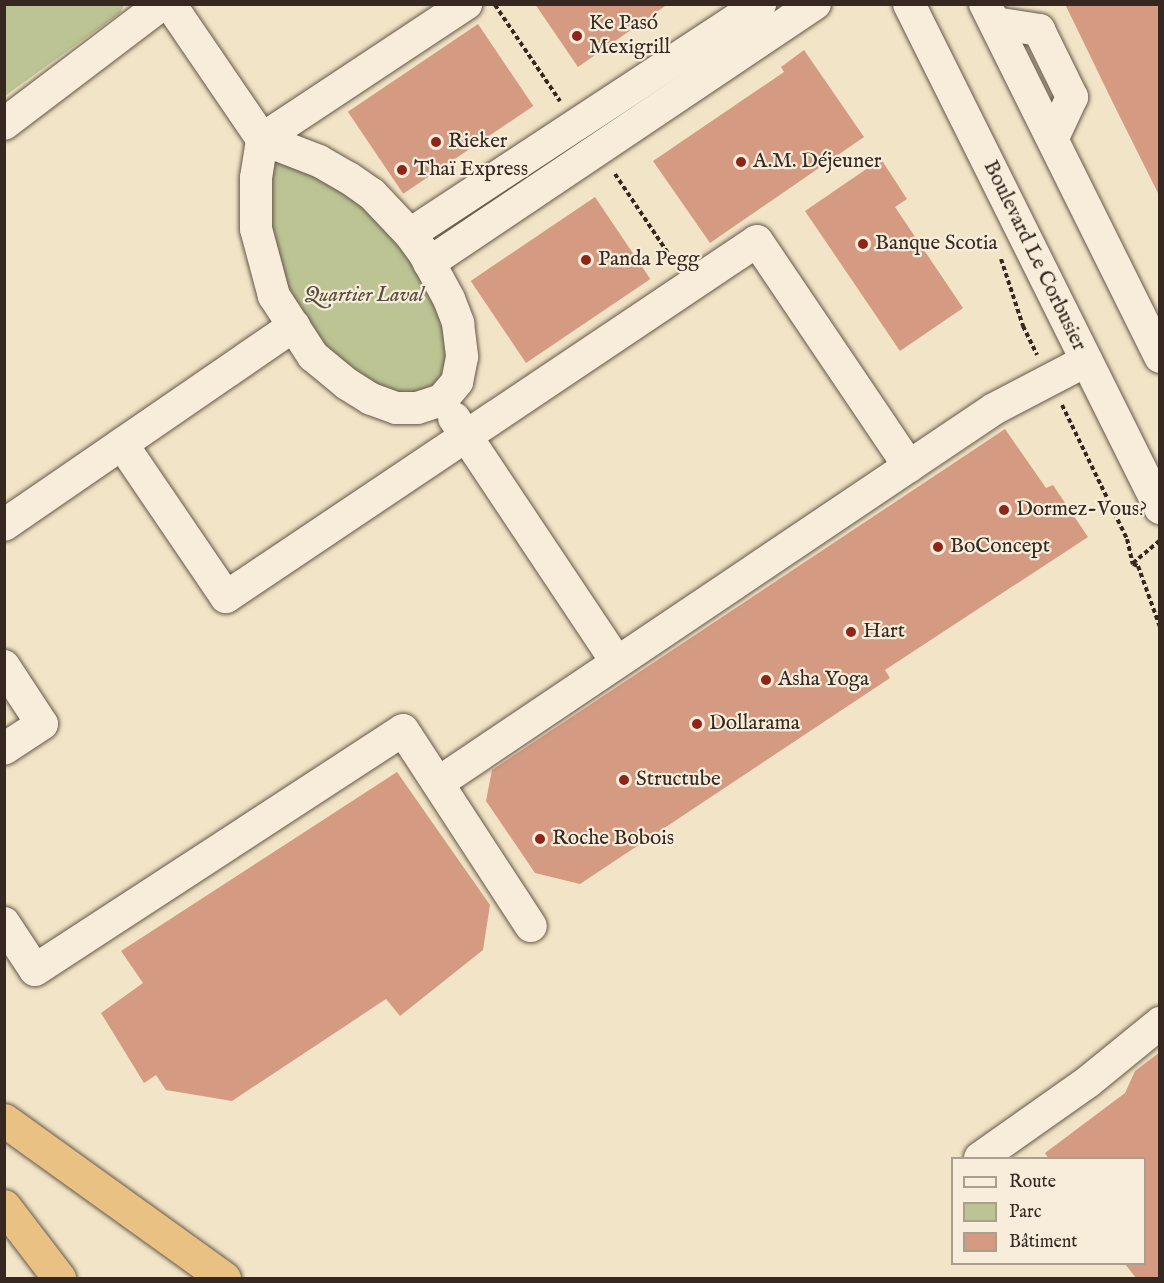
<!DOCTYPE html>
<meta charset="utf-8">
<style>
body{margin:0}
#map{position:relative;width:1164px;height:1283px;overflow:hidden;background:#f2e4c6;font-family:"IM FELL English",serif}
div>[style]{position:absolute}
.green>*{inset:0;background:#bcc494}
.building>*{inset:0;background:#d59b82;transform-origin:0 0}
.path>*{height:4px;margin-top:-2px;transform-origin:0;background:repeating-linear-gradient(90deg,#362821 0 4.5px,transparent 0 7.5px)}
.roads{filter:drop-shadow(0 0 2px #65574a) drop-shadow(0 0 2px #65574a)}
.minor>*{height:32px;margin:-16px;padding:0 16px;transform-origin:16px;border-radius:16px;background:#f7edda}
.highway>*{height:33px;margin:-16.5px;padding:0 16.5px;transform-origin:16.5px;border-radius:16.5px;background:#e9c283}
.dots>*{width:16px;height:16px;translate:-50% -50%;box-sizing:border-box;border:3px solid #f7edda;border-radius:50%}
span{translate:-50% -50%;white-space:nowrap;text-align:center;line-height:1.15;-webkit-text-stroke:4.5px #f7edda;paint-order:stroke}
.poi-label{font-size:21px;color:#362821}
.left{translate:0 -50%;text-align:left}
.street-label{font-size:21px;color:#362821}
.park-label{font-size:21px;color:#584f3e;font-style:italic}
.frame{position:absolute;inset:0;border:6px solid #362821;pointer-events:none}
.legend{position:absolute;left:951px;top:1157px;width:195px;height:108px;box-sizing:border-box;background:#f7edda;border:2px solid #aa9e90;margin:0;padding:8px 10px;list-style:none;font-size:18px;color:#362821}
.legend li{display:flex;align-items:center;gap:12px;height:30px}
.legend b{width:30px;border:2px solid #aa9e90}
</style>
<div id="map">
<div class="green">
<div style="clip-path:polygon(5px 4px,124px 4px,124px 5px,120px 13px,5px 96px)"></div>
<div style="clip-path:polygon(274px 152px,377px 200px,451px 324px,452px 379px,413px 400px,386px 397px,322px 352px,286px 294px,266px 227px)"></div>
</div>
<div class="building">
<div style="clip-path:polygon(535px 4px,668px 4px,578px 67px)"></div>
<div style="clip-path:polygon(1065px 4px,1160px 4px,1160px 197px,1114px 105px)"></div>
<div style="left:478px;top:24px;width:99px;height:157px;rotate:56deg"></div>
<div style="clip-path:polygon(804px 50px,864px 137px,710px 243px,653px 161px,784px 72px,781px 67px)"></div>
<div style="clip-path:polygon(881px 159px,907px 199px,895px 207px,963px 308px,900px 351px,805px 211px)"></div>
<div style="left:595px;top:197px;width:99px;height:150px;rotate:56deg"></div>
<div style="clip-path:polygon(1005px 429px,1046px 488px,1053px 485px,1088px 537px,885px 670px,890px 678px,580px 884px,535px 873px,486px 801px,492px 770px)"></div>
<div style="clip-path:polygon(397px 772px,490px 905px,483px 950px,400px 1016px,386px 999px,232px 1101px,166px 1090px,156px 1075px,144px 1083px,101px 1013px,143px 983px,121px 951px)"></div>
<div style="clip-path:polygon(1160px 1052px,1160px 1278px,1136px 1278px,1125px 1264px,1144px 1264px,1144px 1158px,1048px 1158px,1045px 1153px,1125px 1093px,1135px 1071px)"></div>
</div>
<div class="path">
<div style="left:495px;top:5px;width:116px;rotate:55.9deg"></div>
<div style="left:615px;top:174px;width:106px;rotate:56.2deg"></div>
<div style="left:1001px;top:259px;width:71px;rotate:71.8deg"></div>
<div style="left:1023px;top:326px;width:32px;rotate:64deg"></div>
<div style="left:1062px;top:405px;width:149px;rotate:64.1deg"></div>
<div style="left:1127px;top:539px;width:26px;rotate:77deg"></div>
<div style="left:1133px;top:564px;width:5px;rotate:22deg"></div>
<div style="left:1138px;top:566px;width:65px;rotate:70.2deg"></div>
<div style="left:1133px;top:563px;width:35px;rotate:-40deg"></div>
</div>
<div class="roads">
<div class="minor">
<div style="left:170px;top:4px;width:163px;rotate:55.7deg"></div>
<div style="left:262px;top:139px;width:61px;rotate:21.1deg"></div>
<div style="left:319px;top:161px;width:34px;rotate:30deg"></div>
<div style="left:349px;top:178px;width:28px;rotate:35deg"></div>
<div style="left:372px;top:194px;width:55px;rotate:46.5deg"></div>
<div style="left:410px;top:234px;width:24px;rotate:54deg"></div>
<div style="left:424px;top:253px;width:52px;rotate:61.5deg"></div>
<div style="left:449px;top:299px;width:26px;rotate:69deg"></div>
<div style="left:458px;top:323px;width:34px;rotate:83deg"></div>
<div style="left:462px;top:357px;width:25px;rotate:101deg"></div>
<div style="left:457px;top:382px;width:23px;rotate:130deg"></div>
<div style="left:442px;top:400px;width:26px;rotate:162deg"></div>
<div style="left:417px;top:408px;width:21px;rotate:180deg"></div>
<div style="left:396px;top:408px;width:27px;rotate:-160deg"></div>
<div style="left:371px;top:399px;width:28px;rotate:-148deg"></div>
<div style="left:347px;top:384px;width:44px;rotate:-140.5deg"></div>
<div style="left:313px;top:356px;width:72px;rotate:-123deg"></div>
<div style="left:274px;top:296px;width:69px;rotate:-105deg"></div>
<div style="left:256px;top:229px;width:51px;rotate:-90deg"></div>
<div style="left:256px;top:178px;width:39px;rotate:-81deg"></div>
<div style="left:262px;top:139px;width:245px;rotate:-33.5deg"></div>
<div style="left:909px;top:4px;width:563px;rotate:63.53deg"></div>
<div style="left:985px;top:4px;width:394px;rotate:63.6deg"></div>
<div style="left:995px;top:23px;width:45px;rotate:9deg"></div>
<div style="left:1039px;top:30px;width:75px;rotate:63.8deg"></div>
<div style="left:1072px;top:97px;width:45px;rotate:114.9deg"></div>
<div style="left:4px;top:124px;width:198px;rotate:-37.2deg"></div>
<div style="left:410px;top:234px;width:419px;rotate:-33.3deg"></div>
<div style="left:429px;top:263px;width:465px;rotate:-33.9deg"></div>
<div style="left:454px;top:418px;width:293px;rotate:56.3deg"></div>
<div style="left:122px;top:444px;width:185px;rotate:55.8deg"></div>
<div style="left:226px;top:597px;width:639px;rotate:-33.84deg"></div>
<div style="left:757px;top:241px;width:272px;rotate:56deg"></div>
<div style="left:4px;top:525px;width:352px;rotate:-34.5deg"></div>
<div style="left:4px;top:666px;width:69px;rotate:56.8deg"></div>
<div style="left:42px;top:724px;width:45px;rotate:146.7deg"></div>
<div style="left:438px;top:783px;width:670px;rotate:-33.93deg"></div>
<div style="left:994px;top:409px;width:104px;rotate:-27.6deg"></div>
<div style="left:4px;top:923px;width:56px;rotate:56.6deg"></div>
<div style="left:35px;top:970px;width:439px;rotate:-33.1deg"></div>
<div style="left:403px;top:730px;width:234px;rotate:56.9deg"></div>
<div style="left:980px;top:1158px;width:133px;rotate:-35.2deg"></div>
<div style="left:1089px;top:1081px;width:92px;rotate:-39.2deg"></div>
</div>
<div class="highway">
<div style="left:4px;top:1120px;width:271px;rotate:35.7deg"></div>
<div style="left:4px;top:1206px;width:91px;rotate:52.6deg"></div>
</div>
</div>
<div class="dots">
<div style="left:577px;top:36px;background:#8f2418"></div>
<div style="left:436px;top:142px;background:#8f2418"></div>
<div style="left:741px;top:162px;background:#8f2418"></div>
<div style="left:402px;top:170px;background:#8f2418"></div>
<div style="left:863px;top:244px;background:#8f2418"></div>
<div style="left:586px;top:260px;background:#8f2418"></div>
<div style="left:1004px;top:510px;background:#8f2418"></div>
<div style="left:938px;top:547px;background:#8f2418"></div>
<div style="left:851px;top:632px;background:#8f2418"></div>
<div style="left:766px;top:680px;background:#8f2418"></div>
<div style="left:697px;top:724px;background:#8f2418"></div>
<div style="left:624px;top:780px;background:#8f2418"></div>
<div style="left:540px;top:839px;background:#8f2418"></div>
</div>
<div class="poi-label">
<span class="left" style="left:589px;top:36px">Ke Pasó<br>Mexigrill</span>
<span class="left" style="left:448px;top:142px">Rieker</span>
<span class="left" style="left:753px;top:162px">A.M. Déjeuner</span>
<span class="left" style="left:414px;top:170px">Thaï Express</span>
<span class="left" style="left:875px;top:244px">Banque Scotia</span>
<span class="left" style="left:598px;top:260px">Panda Pegg</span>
<span class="left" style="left:1016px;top:510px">Dormez-Vous?</span>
<span class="left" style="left:950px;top:547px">BoConcept</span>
<span class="left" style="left:863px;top:632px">Hart</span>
<span class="left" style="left:778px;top:680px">Asha Yoga</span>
<span class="left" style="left:709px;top:724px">Dollarama</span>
<span class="left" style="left:636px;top:780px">Structube</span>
<span class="left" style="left:552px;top:839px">Roche Bobois</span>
</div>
<div class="street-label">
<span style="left:1034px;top:256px;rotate:64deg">Boulevard Le Corbusier</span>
</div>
<div class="park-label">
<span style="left:364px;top:296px">Quartier Laval</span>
</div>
<div class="frame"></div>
<ul class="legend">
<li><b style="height:8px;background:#f7edda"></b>Route</li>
<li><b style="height:16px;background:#bcc494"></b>Parc</li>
<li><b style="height:16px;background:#d59b82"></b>Bâtiment</li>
</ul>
</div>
